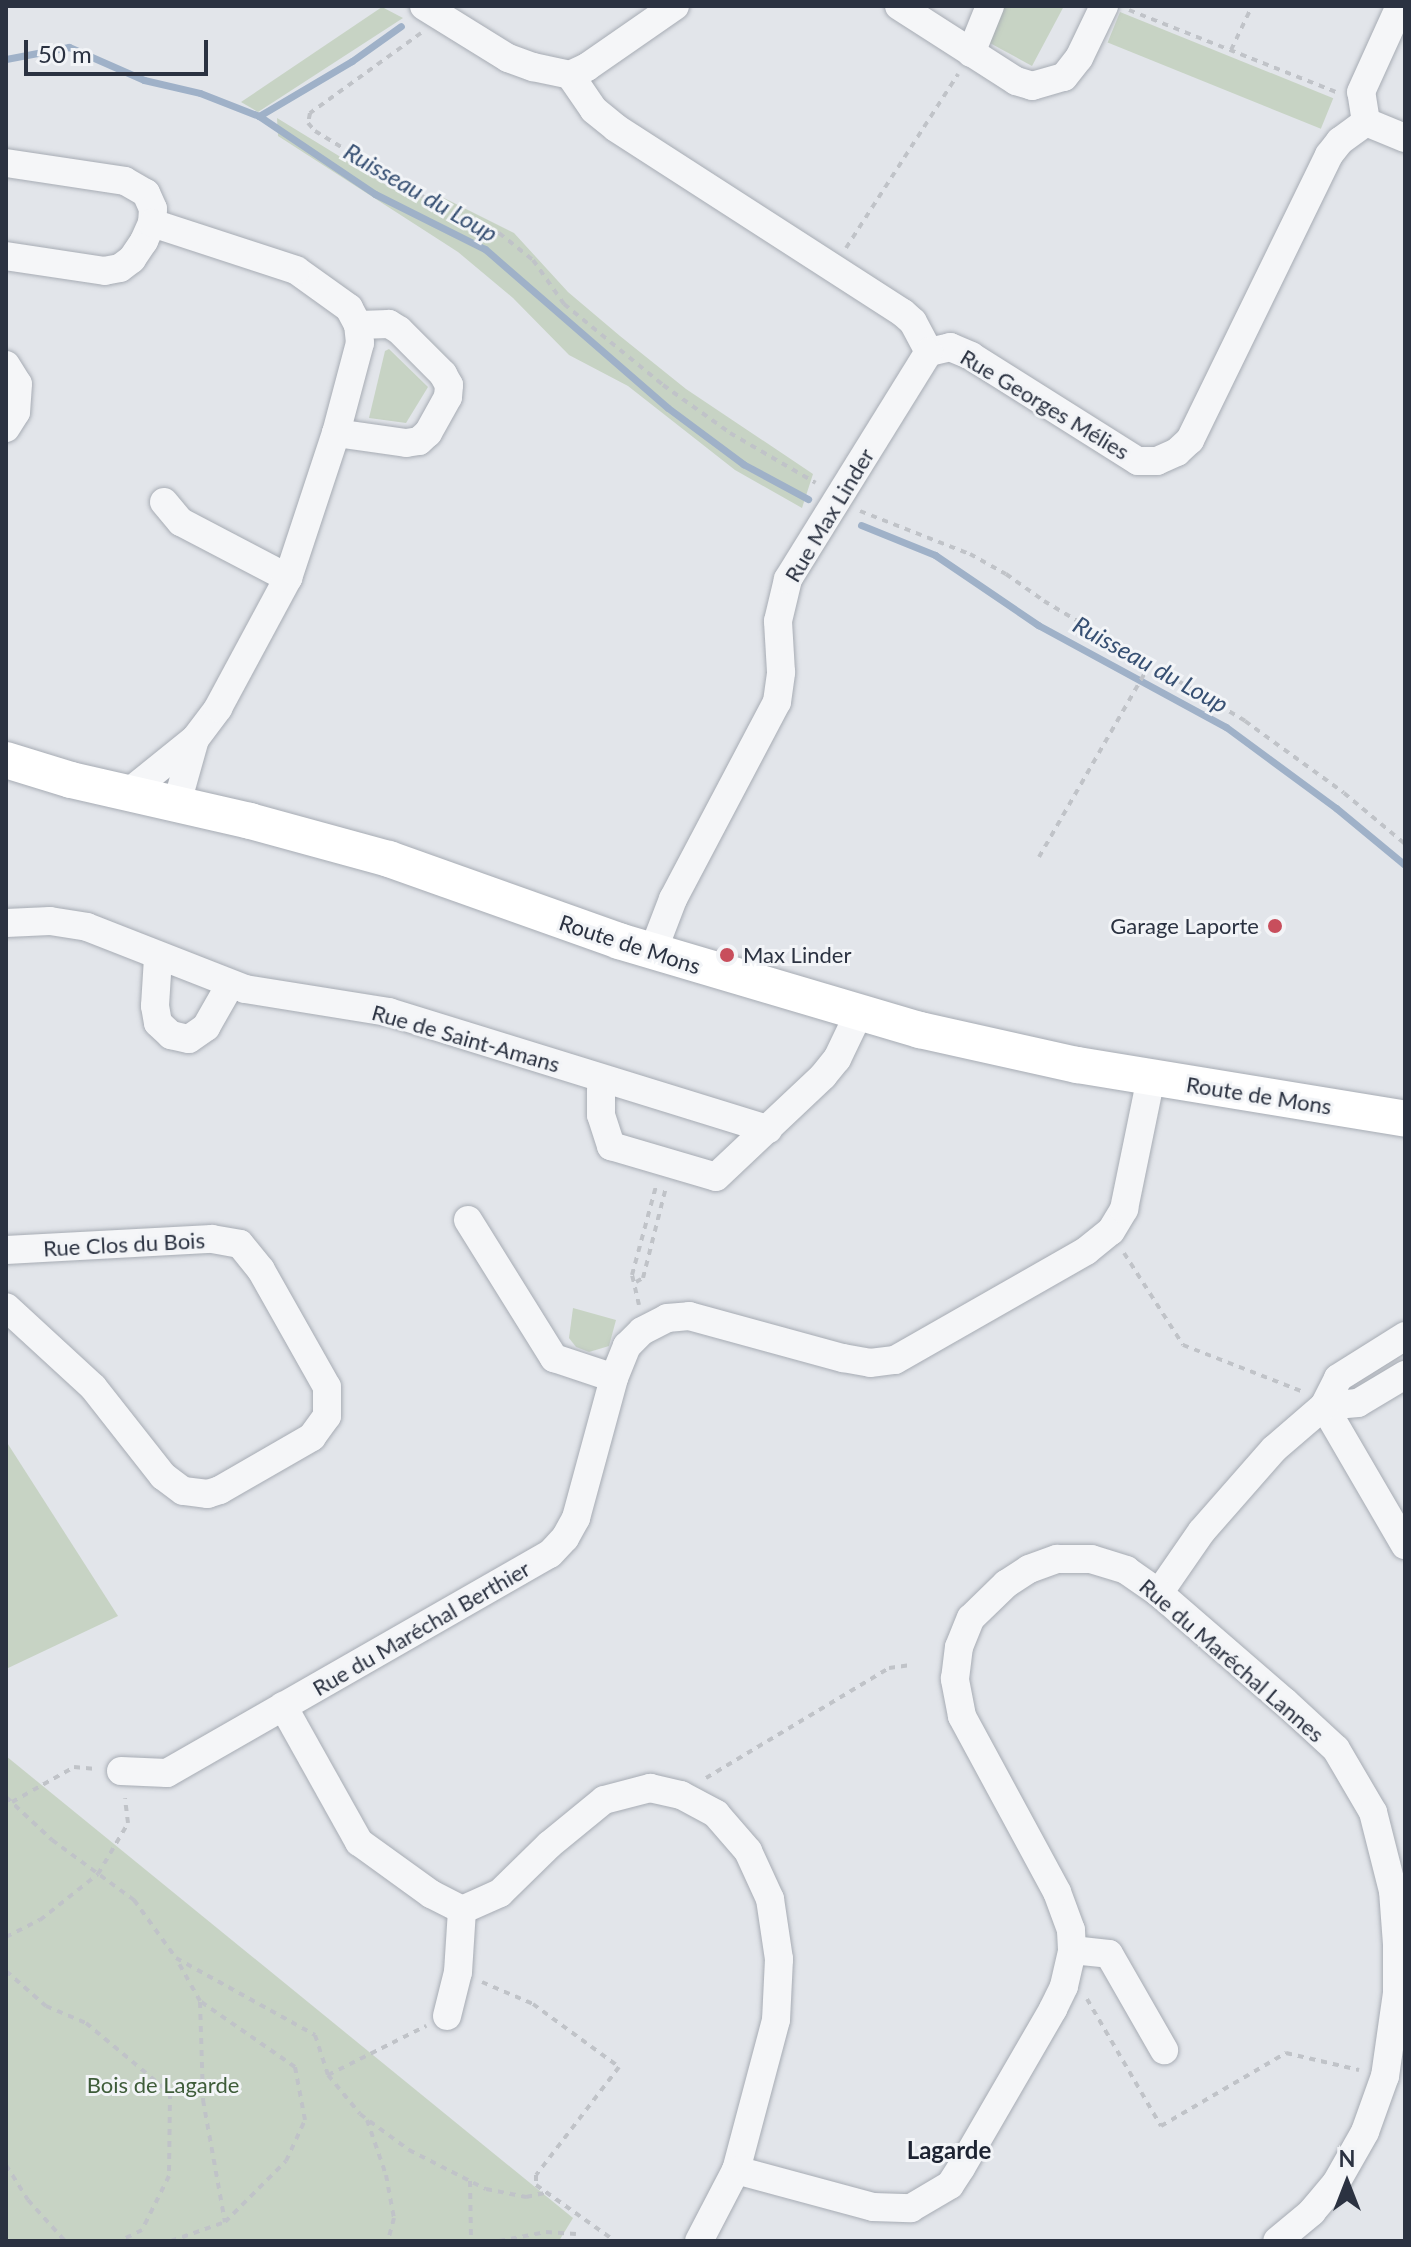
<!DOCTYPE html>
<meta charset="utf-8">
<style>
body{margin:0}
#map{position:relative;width:1411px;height:2247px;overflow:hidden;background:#e2e5ea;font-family:Lato,sans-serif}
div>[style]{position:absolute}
.green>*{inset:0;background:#c7d3c4;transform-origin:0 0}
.stream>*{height:7px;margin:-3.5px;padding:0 3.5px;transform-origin:3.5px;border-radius:3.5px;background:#9fb1c8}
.path>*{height:4px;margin-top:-2px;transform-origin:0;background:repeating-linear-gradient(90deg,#c0c3c8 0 6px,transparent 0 12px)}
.roads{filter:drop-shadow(0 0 2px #a7acb4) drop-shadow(0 0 2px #a7acb4)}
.minor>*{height:28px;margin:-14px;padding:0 14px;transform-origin:14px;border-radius:14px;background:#f5f6f8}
.major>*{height:36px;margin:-18px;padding:0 18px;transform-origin:18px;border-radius:18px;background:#fff}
.dots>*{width:22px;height:22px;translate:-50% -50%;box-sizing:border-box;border:4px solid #f2f4f7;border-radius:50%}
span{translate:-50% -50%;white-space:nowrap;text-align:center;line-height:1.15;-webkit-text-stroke:6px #f2f4f7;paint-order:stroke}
.street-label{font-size:22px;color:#2b3241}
.poi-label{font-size:22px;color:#2b3241}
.right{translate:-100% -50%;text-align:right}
.left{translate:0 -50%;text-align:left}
.park-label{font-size:22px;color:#3e5c39}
.water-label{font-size:24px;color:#375073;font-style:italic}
.neighbourhood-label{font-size:24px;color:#1d2332;font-weight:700}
.frame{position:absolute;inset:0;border:8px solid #2b3241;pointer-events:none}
.north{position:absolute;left:1307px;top:2143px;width:80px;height:80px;-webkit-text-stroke:6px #f2f4f7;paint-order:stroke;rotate:0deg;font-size:22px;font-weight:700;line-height:32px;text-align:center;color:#2b3241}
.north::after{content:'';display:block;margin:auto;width:28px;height:36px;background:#2b3241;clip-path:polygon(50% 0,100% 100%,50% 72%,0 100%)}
.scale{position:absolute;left:24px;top:40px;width:184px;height:36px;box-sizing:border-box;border:4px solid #2b3241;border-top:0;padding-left:10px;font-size:24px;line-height:28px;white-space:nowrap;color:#2b3241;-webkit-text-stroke:6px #f2f4f7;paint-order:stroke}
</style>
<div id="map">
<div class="green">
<div style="clip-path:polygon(1001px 6px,1064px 6px,1032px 66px,988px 42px)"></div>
<div style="clip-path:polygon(382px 7px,403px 18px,258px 112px,241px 102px)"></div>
<div style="left:1120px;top:12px;width:230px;height:33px;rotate:22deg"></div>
<div style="clip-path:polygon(277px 118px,401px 194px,440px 196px,514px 233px,568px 292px,620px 336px,686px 389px,813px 474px,802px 508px,735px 470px,628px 386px,569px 355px,513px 298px,458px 252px,278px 136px)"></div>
<div style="clip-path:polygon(389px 349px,428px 387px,406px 423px,369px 418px,385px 351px)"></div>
<div style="clip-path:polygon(573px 1308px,616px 1320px,609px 1346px,589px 1352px,576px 1347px,569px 1338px)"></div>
<div style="clip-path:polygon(6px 1441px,118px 1616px,6px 1669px)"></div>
<div style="clip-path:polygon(6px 1756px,573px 2218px,559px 2241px,6px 2241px)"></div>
</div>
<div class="stream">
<div style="left:6px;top:59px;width:64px;rotate:-10.8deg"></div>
<div style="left:69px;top:47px;width:82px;rotate:23.7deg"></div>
<div style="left:144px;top:80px;width:57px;rotate:13.1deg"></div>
<div style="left:200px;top:93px;width:63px;rotate:21.3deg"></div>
<div style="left:259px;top:116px;width:140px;rotate:33.9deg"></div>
<div style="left:375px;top:194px;width:123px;rotate:26.6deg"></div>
<div style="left:485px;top:249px;width:242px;rotate:41deg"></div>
<div style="left:668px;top:408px;width:94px;rotate:36.7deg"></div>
<div style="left:743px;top:464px;width:74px;rotate:28.3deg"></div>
<div style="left:259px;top:116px;width:108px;rotate:-30.6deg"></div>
<div style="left:352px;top:61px;width:60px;rotate:-35.5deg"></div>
<div style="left:861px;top:525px;width:80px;rotate:22.1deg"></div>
<div style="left:935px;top:555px;width:125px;rotate:34.2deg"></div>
<div style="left:1038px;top:625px;width:214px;rotate:28.5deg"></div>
<div style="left:1226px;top:727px;width:137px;rotate:36.4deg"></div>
<div style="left:1336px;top:808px;width:89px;rotate:39.6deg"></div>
</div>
<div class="path">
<div style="left:1129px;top:10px;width:223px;rotate:21.6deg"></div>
<div style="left:421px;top:33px;width:137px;rotate:144.2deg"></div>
<div style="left:310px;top:113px;width:10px;rotate:101deg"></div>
<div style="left:308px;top:123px;width:11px;rotate:49deg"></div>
<div style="left:315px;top:131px;width:125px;rotate:31.3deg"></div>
<div style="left:422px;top:196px;width:85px;rotate:25.7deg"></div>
<div style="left:499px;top:233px;width:43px;rotate:38.5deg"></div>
<div style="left:533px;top:260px;width:54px;rotate:54.8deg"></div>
<div style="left:564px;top:304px;width:128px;rotate:39.3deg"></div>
<div style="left:663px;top:385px;width:82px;rotate:35.6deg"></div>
<div style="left:730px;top:433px;width:99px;rotate:30.2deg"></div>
<div style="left:1231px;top:50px;width:49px;rotate:-64.5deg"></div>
<div style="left:846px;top:248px;width:207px;rotate:-57.2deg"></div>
<div style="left:860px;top:511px;width:118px;rotate:21.4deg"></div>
<div style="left:970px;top:554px;width:41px;rotate:29.1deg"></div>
<div style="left:1006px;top:574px;width:47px;rotate:35.4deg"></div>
<div style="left:1044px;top:601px;width:234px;rotate:30.8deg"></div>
<div style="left:1245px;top:721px;width:122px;rotate:36deg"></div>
<div style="left:1344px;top:793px;width:80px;rotate:39.9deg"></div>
<div style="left:1039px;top:857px;width:223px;rotate:-60.1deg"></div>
<div style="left:1124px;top:1253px;width:109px;rotate:57.3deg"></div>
<div style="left:1183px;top:1345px;width:127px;rotate:21.3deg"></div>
<div style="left:636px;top:1282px;width:8px;rotate:-30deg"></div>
<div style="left:643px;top:1278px;width:94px;rotate:-75.8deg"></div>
<div style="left:639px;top:1305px;width:31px;rotate:-103deg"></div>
<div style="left:632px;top:1275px;width:92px;rotate:-74.9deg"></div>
<div style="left:706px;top:1778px;width:214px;rotate:-31deg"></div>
<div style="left:889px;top:1668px;width:22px;rotate:-8deg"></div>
<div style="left:6px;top:1797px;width:63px;rotate:43.1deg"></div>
<div style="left:52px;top:1840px;width:102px;rotate:36.2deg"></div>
<div style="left:134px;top:1900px;width:72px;rotate:54.1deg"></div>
<div style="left:176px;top:1958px;width:159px;rotate:29deg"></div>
<div style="left:315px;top:2035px;width:42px;rotate:72deg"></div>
<div style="left:328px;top:2075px;width:50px;rotate:50.6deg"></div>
<div style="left:360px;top:2114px;width:61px;rotate:36.3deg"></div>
<div style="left:409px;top:2150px;width:86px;rotate:26.9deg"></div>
<div style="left:486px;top:2189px;width:41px;rotate:11.3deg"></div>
<div style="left:526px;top:2197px;width:19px;rotate:-12deg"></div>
<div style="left:12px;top:1802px;width:71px;rotate:-29.4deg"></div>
<div style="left:74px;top:1767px;width:22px;rotate:5deg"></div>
<div style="left:6px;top:1937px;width:38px;rotate:-27deg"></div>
<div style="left:40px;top:1920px;width:74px;rotate:-38.4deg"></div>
<div style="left:98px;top:1874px;width:59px;rotate:-59.5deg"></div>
<div style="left:128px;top:1823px;width:25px;rotate:-97deg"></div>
<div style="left:6px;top:1971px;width:53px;rotate:41.2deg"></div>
<div style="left:46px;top:2006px;width:43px;rotate:23deg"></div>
<div style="left:86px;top:2023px;width:109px;rotate:39.8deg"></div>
<div style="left:170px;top:2093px;width:83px;rotate:90.7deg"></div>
<div style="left:169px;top:2176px;width:60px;rotate:116.6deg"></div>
<div style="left:142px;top:2230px;width:25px;rotate:154deg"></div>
<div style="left:482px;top:1982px;width:56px;rotate:23.3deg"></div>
<div style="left:533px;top:2004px;width:107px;rotate:36.2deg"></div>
<div style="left:619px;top:2067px;width:136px;rotate:127.5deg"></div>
<div style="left:536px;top:2175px;width:10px;rotate:90deg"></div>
<div style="left:536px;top:2185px;width:97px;rotate:35.3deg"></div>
<div style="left:1087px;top:1999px;width:147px;rotate:59.8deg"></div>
<div style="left:1161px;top:2126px;width:145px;rotate:-30.3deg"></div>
<div style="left:1286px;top:2053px;width:75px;rotate:13.1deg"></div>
<div style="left:200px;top:2002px;width:98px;rotate:88.2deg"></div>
<div style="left:203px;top:2100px;width:124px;rotate:79.8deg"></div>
<div style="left:328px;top:2075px;width:110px;rotate:-26.6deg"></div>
<div style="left:367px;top:2120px;width:58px;rotate:70.9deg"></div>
<div style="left:386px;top:2175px;width:44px;rotate:79.5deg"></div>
<div style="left:394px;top:2218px;width:24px;rotate:105deg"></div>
<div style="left:6px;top:2165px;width:41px;rotate:57.8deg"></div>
<div style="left:28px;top:2200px;width:55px;rotate:47.9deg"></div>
<div style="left:470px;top:2181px;width:60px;rotate:89deg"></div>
<div style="left:171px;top:2241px;width:57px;rotate:-19.4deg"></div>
<div style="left:225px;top:2222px;width:86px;rotate:-45deg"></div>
<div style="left:286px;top:2161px;width:45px;rotate:-65.1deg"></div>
<div style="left:305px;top:2120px;width:54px;rotate:-100.7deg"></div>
<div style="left:295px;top:2067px;width:116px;rotate:-145.2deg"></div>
<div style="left:200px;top:2001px;width:47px;rotate:-119.3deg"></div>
<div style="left:499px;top:2241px;width:48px;rotate:-10.8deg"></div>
<div style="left:546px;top:2232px;width:30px;rotate:4deg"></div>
</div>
<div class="roads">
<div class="minor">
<div style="left:424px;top:6px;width:99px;rotate:31.8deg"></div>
<div style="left:508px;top:58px;width:27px;rotate:20deg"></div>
<div style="left:533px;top:67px;width:38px;rotate:12deg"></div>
<div style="left:570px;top:75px;width:42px;rotate:55.6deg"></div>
<div style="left:594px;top:110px;width:28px;rotate:39deg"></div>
<div style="left:616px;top:128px;width:341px;rotate:32.8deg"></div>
<div style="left:903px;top:313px;width:13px;rotate:42deg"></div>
<div style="left:913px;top:322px;width:34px;rotate:62deg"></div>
<div style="left:929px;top:352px;width:22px;rotate:-13deg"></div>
<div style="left:950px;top:347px;width:23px;rotate:23deg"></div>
<div style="left:971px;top:356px;width:197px;rotate:32.2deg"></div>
<div style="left:1138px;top:461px;width:19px"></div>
<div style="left:1157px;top:461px;width:22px;rotate:-24deg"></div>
<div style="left:1177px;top:452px;width:18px;rotate:-43deg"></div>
<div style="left:1190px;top:440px;width:317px;rotate:-64deg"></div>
<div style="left:1329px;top:155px;width:18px;rotate:-52deg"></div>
<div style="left:1340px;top:141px;width:32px;rotate:-36deg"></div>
<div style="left:1366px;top:122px;width:30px;rotate:-99deg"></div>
<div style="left:1361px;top:92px;width:94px;rotate:-65.6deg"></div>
<div style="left:899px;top:6px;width:139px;rotate:32.7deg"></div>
<div style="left:1016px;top:81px;width:17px;rotate:17deg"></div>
<div style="left:1032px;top:86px;width:33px;rotate:-16deg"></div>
<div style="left:1064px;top:77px;width:24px;rotate:-52deg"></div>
<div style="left:1079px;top:58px;width:58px;rotate:-64.3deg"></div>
<div style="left:971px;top:53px;width:51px;rotate:-68deg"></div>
<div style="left:570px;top:75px;width:19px;rotate:-25deg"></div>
<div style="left:587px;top:67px;width:107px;rotate:-34.7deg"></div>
<div style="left:1366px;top:122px;width:42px;rotate:22.3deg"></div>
<div style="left:6px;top:163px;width:120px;rotate:8.6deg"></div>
<div style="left:125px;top:181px;width:24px;rotate:30deg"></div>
<div style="left:146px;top:193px;width:17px;rotate:66deg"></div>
<div style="left:153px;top:209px;width:14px;rotate:94deg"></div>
<div style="left:152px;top:223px;width:20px;rotate:114deg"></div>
<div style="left:144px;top:241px;width:22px;rotate:124deg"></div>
<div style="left:132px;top:259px;width:15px;rotate:143deg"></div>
<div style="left:120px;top:268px;width:15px;rotate:169deg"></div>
<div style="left:105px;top:271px;width:100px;rotate:-171.4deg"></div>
<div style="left:6px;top:365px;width:22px;rotate:58deg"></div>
<div style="left:18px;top:384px;width:28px;rotate:94deg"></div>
<div style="left:16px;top:412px;width:19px;rotate:122deg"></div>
<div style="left:336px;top:433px;width:71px;rotate:8.1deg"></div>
<div style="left:406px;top:443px;width:13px;rotate:-9deg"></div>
<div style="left:419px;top:441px;width:12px;rotate:-42deg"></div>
<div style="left:428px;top:433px;width:41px;rotate:-60.9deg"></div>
<div style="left:448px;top:397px;width:12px;rotate:-85deg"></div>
<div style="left:449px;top:385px;width:13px;rotate:-119deg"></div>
<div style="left:443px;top:374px;width:62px;rotate:-135deg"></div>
<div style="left:399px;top:330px;width:12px;rotate:-149deg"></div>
<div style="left:389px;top:324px;width:31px;rotate:178deg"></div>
<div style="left:164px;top:502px;width:26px;rotate:50deg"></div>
<div style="left:181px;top:522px;width:121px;rotate:27.6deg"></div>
<div style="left:128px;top:793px;width:86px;rotate:-38.9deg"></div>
<div style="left:195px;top:739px;width:39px;rotate:-53deg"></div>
<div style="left:218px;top:708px;width:148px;rotate:-61.7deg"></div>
<div style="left:288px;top:578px;width:153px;rotate:-71.7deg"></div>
<div style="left:336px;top:433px;width:93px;rotate:-75.1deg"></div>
<div style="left:360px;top:343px;width:18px;rotate:-96deg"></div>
<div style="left:358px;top:325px;width:19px;rotate:-118deg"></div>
<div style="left:349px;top:308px;width:65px;rotate:-144.4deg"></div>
<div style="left:296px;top:270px;width:151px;rotate:-161.9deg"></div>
<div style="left:177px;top:803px;width:66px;rotate:-74.3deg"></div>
<div style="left:6px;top:923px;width:44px;rotate:-2.6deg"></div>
<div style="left:50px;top:921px;width:37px;rotate:9deg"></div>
<div style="left:87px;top:927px;width:170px;rotate:21.4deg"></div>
<div style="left:245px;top:989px;width:146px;rotate:9.1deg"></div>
<div style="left:389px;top:1012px;width:397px;rotate:17.2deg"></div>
<div style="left:653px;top:951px;width:56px;rotate:-69deg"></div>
<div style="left:673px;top:899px;width:223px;rotate:-62.2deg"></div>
<div style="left:777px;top:702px;width:30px;rotate:-82deg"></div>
<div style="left:781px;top:672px;width:51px;rotate:-93.4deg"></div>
<div style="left:778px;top:621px;width:43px;rotate:-76.6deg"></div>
<div style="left:788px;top:579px;width:267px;rotate:-58.2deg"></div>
<div style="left:158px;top:958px;width:48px;rotate:93.6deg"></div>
<div style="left:155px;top:1006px;width:17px;rotate:80deg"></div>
<div style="left:158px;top:1023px;width:18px;rotate:43deg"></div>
<div style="left:171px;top:1035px;width:18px;rotate:13deg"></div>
<div style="left:189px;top:1039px;width:21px;rotate:-35deg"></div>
<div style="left:206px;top:1027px;width:48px;rotate:-60.3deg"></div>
<div style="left:606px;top:1080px;width:12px;rotate:114deg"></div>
<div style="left:601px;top:1091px;width:24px;rotate:90deg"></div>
<div style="left:601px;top:1115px;width:33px;rotate:72deg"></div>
<div style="left:611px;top:1146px;width:109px;rotate:16.4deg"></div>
<div style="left:716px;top:1177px;width:147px;rotate:-43.3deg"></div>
<div style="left:823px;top:1076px;width:22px;rotate:-51deg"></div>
<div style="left:837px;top:1059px;width:51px;rotate:-64.4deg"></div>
<div style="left:468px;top:1220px;width:163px;rotate:58.1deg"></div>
<div style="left:554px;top:1358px;width:63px;rotate:18.4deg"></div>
<div style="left:6px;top:1250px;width:206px;rotate:-3.1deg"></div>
<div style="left:212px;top:1239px;width:28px;rotate:10deg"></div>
<div style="left:240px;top:1244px;width:33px;rotate:51deg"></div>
<div style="left:261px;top:1270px;width:134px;rotate:60.6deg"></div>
<div style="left:327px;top:1387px;width:29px;rotate:90deg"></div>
<div style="left:327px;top:1416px;width:26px;rotate:126deg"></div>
<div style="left:312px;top:1437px;width:106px;rotate:150.1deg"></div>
<div style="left:220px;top:1490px;width:13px;rotate:162deg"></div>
<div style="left:208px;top:1494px;width:25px;rotate:-173deg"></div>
<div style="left:183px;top:1491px;width:25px;rotate:-143deg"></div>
<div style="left:163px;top:1476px;width:113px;rotate:-128.2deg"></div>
<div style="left:93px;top:1387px;width:118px;rotate:-137.4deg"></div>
<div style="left:1324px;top:1406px;width:161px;rotate:59.8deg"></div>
<div style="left:1324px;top:1406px;width:34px;rotate:-5deg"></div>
<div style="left:1358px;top:1403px;width:55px;rotate:-30.8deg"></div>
<div style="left:1159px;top:1593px;width:75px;rotate:-55.3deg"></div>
<div style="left:1202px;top:1531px;width:109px;rotate:-48.7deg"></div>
<div style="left:1274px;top:1449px;width:66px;rotate:-40.7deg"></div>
<div style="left:1324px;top:1406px;width:31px;rotate:-63deg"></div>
<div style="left:1338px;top:1378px;width:79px;rotate:-32.1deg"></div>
<div style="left:283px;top:1706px;width:156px;rotate:60.8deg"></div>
<div style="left:359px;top:1842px;width:89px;rotate:35.8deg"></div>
<div style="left:431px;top:1894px;width:35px;rotate:27deg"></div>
<div style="left:462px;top:1910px;width:42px;rotate:-24.1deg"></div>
<div style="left:500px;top:1893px;width:69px;rotate:-44.4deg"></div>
<div style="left:549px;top:1845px;width:71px;rotate:-39.3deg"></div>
<div style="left:604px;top:1800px;width:48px;rotate:-14.6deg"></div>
<div style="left:650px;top:1788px;width:32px;rotate:13deg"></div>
<div style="left:681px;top:1795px;width:40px;rotate:28deg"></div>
<div style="left:716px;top:1814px;width:49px;rotate:49.1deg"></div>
<div style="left:748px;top:1851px;width:53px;rotate:65.4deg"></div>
<div style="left:770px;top:1899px;width:61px;rotate:81.5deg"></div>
<div style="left:779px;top:1959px;width:61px;rotate:92.8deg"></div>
<div style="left:776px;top:2020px;width:155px;rotate:104.9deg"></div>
<div style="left:736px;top:2170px;width:80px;rotate:117.5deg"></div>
<div style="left:121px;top:1771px;width:46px;rotate:2.5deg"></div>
<div style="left:167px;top:1773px;width:441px;rotate:-29.8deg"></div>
<div style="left:550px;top:1554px;width:22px;rotate:-47deg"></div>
<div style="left:565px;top:1538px;width:23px;rotate:-61deg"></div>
<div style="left:576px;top:1518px;width:145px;rotate:-74.8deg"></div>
<div style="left:614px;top:1378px;width:35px;rotate:-68deg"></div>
<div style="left:627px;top:1346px;width:21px;rotate:-45deg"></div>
<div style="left:642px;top:1331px;width:28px;rotate:-27deg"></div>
<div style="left:667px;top:1318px;width:22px;rotate:-5deg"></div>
<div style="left:689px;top:1316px;width:160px;rotate:15.3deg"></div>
<div style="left:843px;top:1358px;width:27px;rotate:10deg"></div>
<div style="left:870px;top:1363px;width:25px;rotate:-7deg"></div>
<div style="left:895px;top:1360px;width:220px;rotate:-29.7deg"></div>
<div style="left:1086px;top:1251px;width:32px;rotate:-39deg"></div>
<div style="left:1111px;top:1231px;width:26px;rotate:-59deg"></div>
<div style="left:1124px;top:1209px;width:134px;rotate:-78.4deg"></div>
<div style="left:1072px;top:1950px;width:37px;rotate:6deg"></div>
<div style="left:1109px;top:1954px;width:111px;rotate:60.2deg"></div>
<div style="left:447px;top:2016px;width:45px;rotate:-76deg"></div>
<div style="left:458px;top:1972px;width:62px;rotate:-86.3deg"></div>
<div style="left:736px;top:2170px;width:142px;rotate:15.1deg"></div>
<div style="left:873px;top:2207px;width:38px;rotate:2deg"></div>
<div style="left:911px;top:2208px;width:45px;rotate:-30.5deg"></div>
<div style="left:950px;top:2185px;width:20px;rotate:-57deg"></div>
<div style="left:961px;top:2168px;width:184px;rotate:-59.9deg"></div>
<div style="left:1053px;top:2009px;width:25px;rotate:-64deg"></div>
<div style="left:1064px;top:1986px;width:37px;rotate:-77deg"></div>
<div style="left:1072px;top:1950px;width:20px;rotate:-93deg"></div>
<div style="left:1071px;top:1930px;width:40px;rotate:-110.2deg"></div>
<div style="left:1057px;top:1892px;width:200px;rotate:-118.4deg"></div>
<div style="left:962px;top:1716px;width:38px;rotate:-101deg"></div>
<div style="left:955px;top:1679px;width:32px;rotate:-83deg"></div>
<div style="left:959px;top:1647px;width:31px;rotate:-68deg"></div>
<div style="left:971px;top:1618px;width:49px;rotate:-44.2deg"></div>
<div style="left:1006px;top:1584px;width:27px;rotate:-33deg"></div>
<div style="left:1029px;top:1569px;width:30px;rotate:-20deg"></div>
<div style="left:1057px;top:1559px;width:34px"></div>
<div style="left:1091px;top:1559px;width:37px;rotate:17deg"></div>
<div style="left:1126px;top:1570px;width:40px;rotate:34.9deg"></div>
<div style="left:1159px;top:1593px;width:167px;rotate:40.9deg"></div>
<div style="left:1285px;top:1702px;width:69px;rotate:42.7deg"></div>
<div style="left:1336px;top:1749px;width:73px;rotate:59.6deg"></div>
<div style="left:1373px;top:1812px;width:81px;rotate:75.8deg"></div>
<div style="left:1393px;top:1891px;width:53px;rotate:85.7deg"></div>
<div style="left:1397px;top:1944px;width:49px;rotate:90deg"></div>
<div style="left:1397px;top:1993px;width:84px;rotate:98.2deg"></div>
<div style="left:1385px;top:2076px;width:59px;rotate:109.7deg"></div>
<div style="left:1365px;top:2132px;width:59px;rotate:119.6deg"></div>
<div style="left:1336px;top:2183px;width:38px;rotate:130deg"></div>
<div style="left:1312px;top:2212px;width:45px;rotate:140.4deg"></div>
</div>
<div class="major">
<div style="left:6px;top:760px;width:68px;rotate:17.1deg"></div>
<div style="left:71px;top:780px;width:184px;rotate:12.9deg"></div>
<div style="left:250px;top:821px;width:144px;rotate:15.3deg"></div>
<div style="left:389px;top:859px;width:244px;rotate:19.6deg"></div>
<div style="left:619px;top:941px;width:314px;rotate:16.5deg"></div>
<div style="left:920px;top:1030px;width:161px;rotate:12.6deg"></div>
<div style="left:1077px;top:1065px;width:332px;rotate:9.3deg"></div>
</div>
</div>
<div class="dots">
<div style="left:1275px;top:926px;background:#c84e5c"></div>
<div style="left:727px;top:955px;background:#c84e5c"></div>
</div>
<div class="street-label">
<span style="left:1045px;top:404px;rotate:31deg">Rue Georges Mélies</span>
<span style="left:829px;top:515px;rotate:-59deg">Rue Max Linder</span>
<span style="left:630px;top:944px;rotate:18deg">Route de Mons</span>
<span style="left:466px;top:1038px;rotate:16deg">Rue de Saint-Amans</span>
<span style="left:1259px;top:1095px;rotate:9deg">Route de Mons</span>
<span style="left:124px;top:1244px;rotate:-3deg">Rue Clos du Bois</span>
<span style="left:421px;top:1628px;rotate:-30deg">Rue du Maréchal Berthier</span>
<span style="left:1232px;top:1660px;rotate:41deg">Rue du Maréchal Lannes</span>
</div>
<div class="poi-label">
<span class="right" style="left:1259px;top:926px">Garage Laporte</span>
<span class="left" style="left:743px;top:955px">Max Linder</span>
</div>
<div class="park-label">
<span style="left:163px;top:2085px">Bois de Lagarde</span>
</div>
<div class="water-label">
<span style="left:421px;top:192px;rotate:30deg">Ruisseau du Loup</span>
<span style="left:1151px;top:664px;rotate:29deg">Ruisseau du Loup</span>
</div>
<div class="neighbourhood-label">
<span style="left:949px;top:2150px">Lagarde</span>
</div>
<div class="frame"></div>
<div class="north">N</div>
<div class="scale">50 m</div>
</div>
